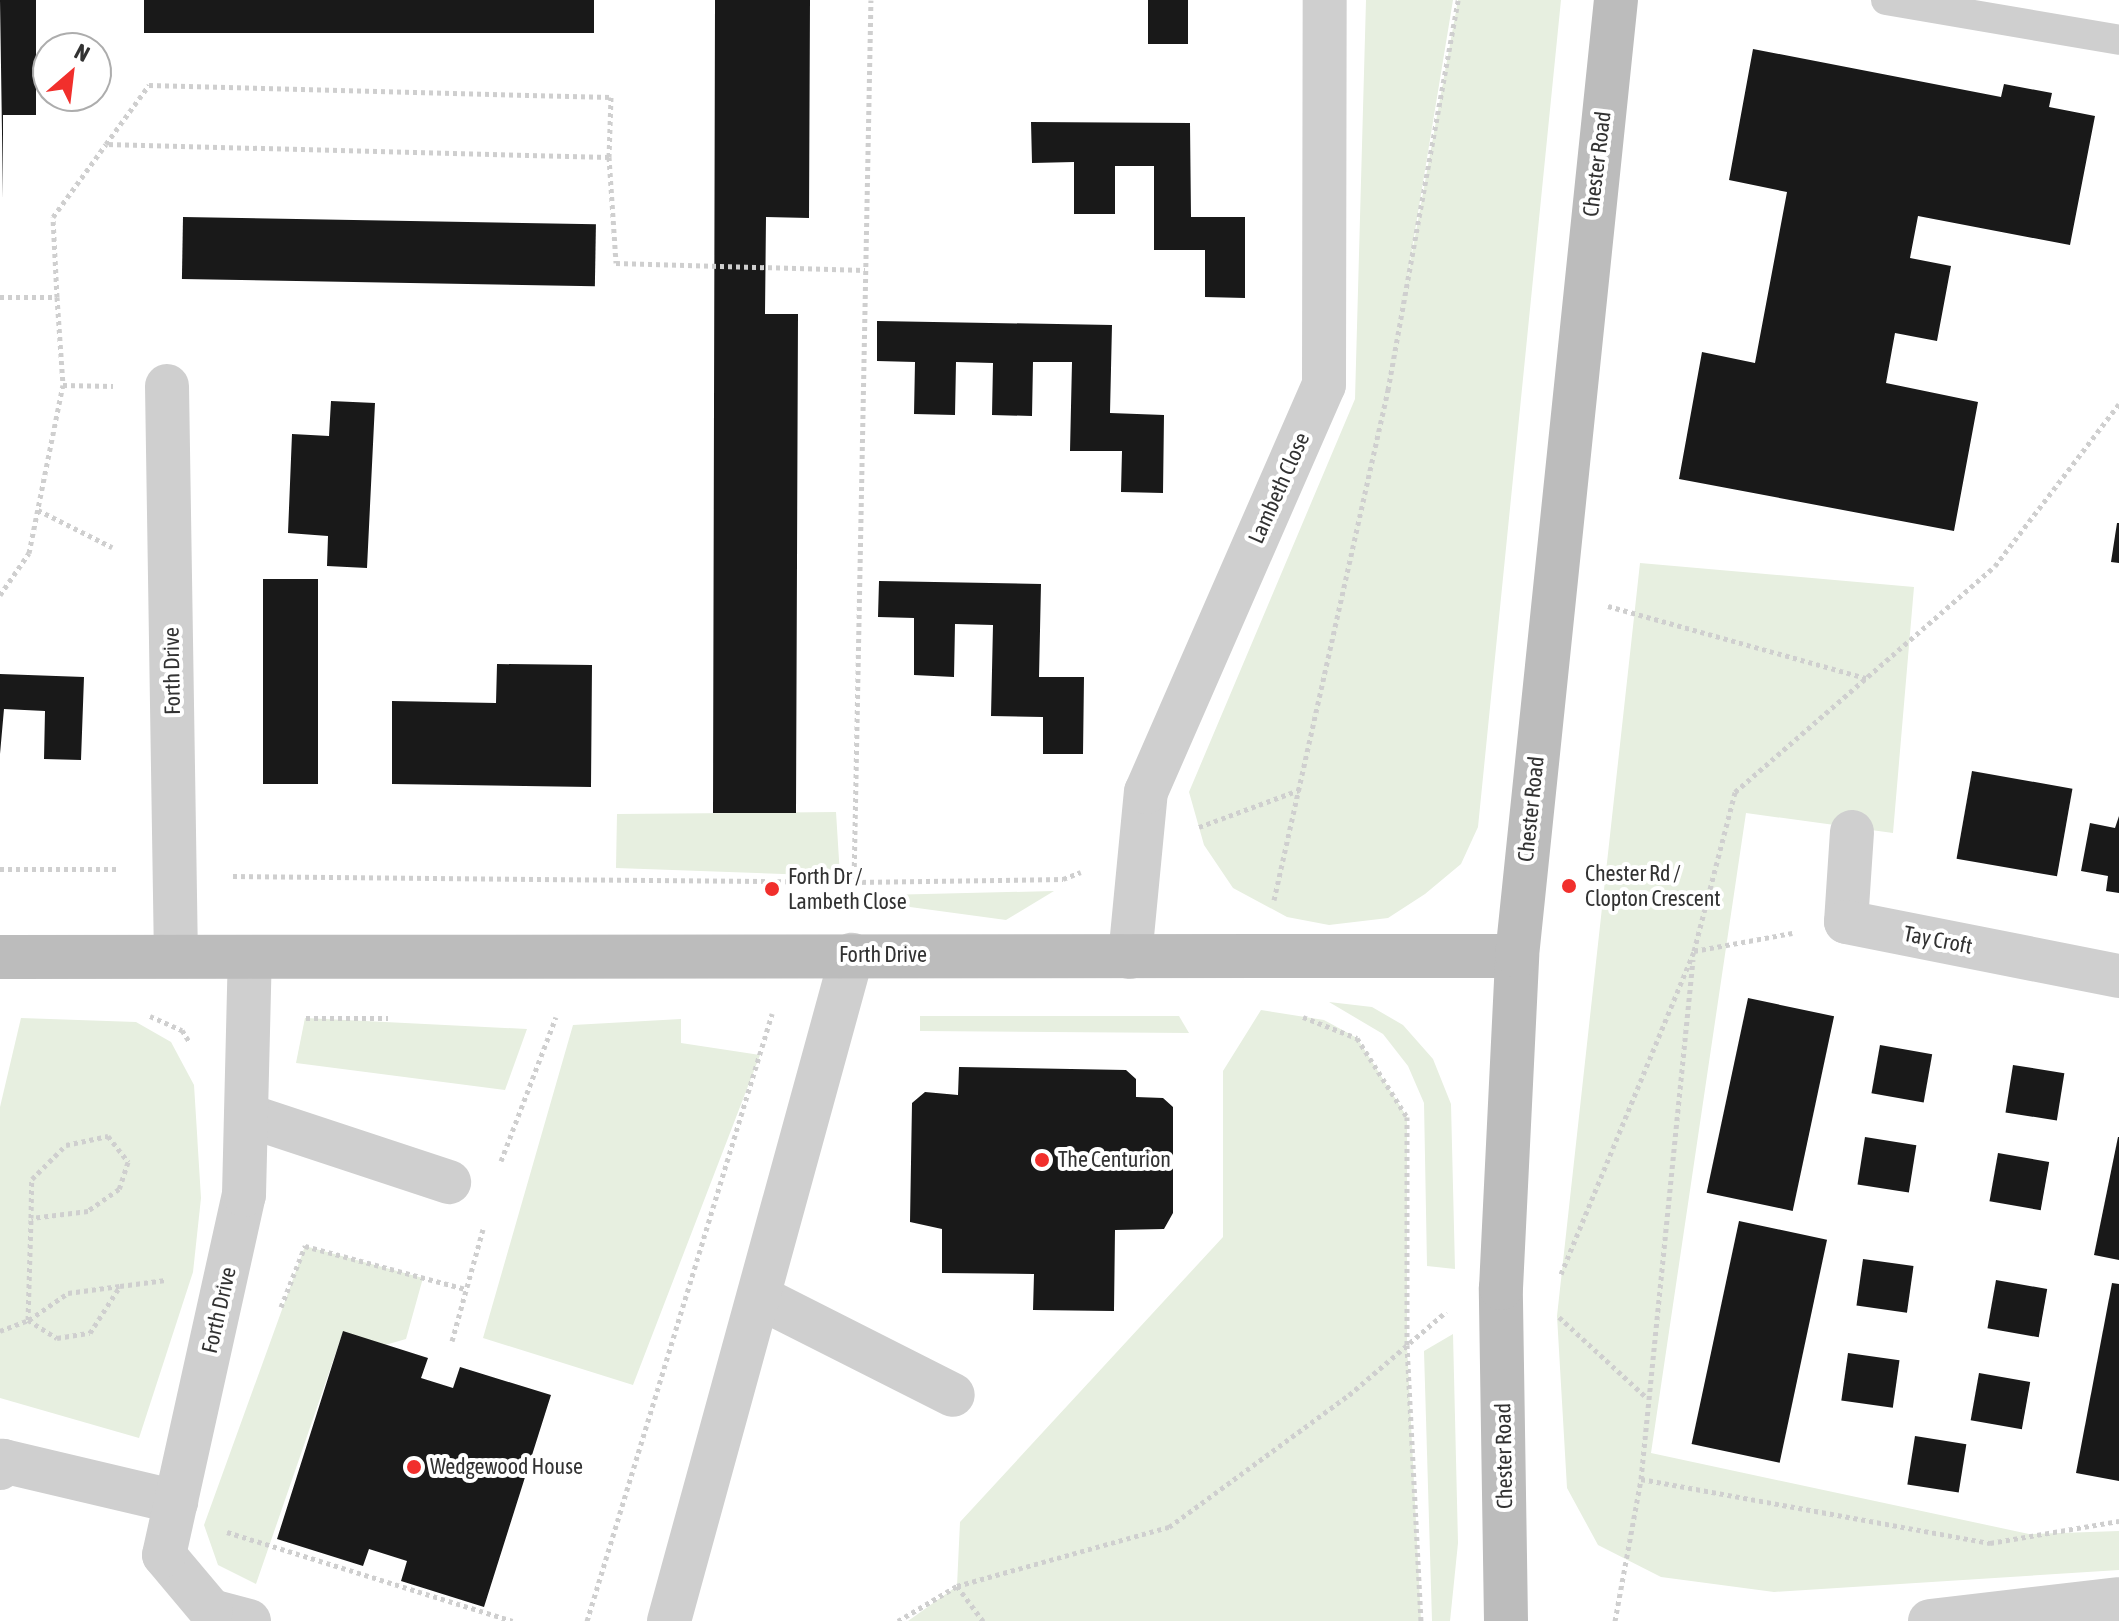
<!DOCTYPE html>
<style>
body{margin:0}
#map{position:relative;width:2119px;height:1621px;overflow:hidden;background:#fff;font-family:"Asap Condensed",sans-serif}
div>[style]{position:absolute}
.green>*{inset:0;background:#e7efe0}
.building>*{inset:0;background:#191919;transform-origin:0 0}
.path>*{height:5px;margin-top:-2.5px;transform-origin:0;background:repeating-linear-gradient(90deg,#cfcfcf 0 4px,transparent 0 8px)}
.lane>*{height:30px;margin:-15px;padding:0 15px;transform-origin:15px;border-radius:15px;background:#cfcfcf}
.street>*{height:44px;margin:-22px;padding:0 22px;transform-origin:22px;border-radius:22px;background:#cfcfcf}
.secondary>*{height:44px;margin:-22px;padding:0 22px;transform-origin:22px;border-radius:22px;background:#bcbcbc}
.dots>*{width:22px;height:22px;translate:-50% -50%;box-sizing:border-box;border:4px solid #fff;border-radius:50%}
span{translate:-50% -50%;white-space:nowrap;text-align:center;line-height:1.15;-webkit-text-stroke:8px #fff;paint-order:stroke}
.street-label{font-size:22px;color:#323232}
.poi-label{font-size:22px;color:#323232}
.left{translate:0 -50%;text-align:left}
.north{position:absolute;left:32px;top:32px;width:80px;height:80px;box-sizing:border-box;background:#fff;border:2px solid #adadad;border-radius:50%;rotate:28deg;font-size:22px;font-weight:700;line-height:32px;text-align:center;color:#323232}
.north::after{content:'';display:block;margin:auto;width:28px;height:36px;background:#f12f2c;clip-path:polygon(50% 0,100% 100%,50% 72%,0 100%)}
</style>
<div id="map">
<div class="green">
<div style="clip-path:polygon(1366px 0,1453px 0,1405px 292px,1458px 0,1561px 0,1478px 827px,1461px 864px,1425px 894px,1388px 918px,1329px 925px,1287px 917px,1233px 888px,1204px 845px,1189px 792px,1355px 399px)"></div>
<div style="clip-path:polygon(1640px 563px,1914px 587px,1893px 833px,1746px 813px,1651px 1453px,2029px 1534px,2119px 1531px,2119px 1570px,1774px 1592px,1661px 1577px,1598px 1545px,1567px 1488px,1557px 1316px)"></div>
<div style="clip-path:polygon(836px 812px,840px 876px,616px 868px,617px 814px)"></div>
<div style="clip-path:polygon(1054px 891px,1006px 920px,910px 907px,884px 895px)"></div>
<div style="clip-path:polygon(1329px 1002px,1372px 1007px,1403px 1025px,1433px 1059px,1451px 1104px,1455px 1269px,1427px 1266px,1424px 1103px,1408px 1066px,1383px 1034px)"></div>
<div style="clip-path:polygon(1261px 1010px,1324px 1020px,1357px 1038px,1407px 1117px,1407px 1345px,1421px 1621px,908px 1621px,957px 1586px,960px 1522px,1223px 1237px,1223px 1071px)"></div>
<div style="clip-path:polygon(920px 1016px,1179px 1016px,1189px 1033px,920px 1031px)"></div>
<div style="clip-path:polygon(21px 1018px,136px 1022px,171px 1042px,194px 1085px,201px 1198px,193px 1272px,139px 1438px,0 1398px,0 1107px)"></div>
<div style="clip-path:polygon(305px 1018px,527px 1029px,505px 1090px,296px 1063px)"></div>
<div style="clip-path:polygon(681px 1019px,681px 1043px,760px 1055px,633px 1385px,483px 1338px,573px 1025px)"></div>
<div style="clip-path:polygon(305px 1246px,423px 1278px,406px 1339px,385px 1345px,343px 1332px,256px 1584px,218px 1565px,204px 1525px)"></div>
<div style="clip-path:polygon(1453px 1334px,1458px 1543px,1450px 1621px,1432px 1621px,1424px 1351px)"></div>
</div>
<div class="building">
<div style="clip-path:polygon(0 0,36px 0,36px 115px,3px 115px,3px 199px)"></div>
<div style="left:144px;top:0;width:450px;height:33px"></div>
<div style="clip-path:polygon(715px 0,810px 0,809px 218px,766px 217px,765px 314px,798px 314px,796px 813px,713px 813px)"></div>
<div style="left:1148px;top:0;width:40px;height:44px"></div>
<div style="clip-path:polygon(1753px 49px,2001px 97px,2004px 84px,2052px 93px,2049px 107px,2095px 116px,2070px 245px,1918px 216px,1910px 258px,1951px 266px,1937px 341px,1895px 333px,1886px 383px,1978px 402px,1954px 531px,1679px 479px,1702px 352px,1755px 363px,1787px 192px,1729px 180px)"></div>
<div style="clip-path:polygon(1031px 122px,1190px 123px,1191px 217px,1245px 217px,1245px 298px,1205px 297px,1205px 250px,1154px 250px,1154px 166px,1115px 166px,1115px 214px,1074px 214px,1074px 162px,1032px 163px)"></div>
<div style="left:183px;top:217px;width:413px;height:62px;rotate:1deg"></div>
<div style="clip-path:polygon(877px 321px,1112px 325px,1110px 413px,1164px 415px,1163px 493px,1121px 492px,1122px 451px,1070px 451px,1072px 362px,1033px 362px,1032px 416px,992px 415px,993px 363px,956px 362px,955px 415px,914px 414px,915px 362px,877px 361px)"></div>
<div style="clip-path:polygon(331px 401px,375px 403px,367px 568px,327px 566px,328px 536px,288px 533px,292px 434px,329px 436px)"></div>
<div style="clip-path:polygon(2117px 523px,2119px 523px,2119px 563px,2111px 562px)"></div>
<div style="left:263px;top:579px;width:55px;height:205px"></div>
<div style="clip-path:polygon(879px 581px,1041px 584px,1039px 677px,1084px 677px,1083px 754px,1043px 754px,1043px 717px,991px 716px,993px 625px,955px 624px,954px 677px,914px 675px,914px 618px,878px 617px)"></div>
<div style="clip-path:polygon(497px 664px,592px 665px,591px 787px,392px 784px,392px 701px,496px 703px)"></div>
<div style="clip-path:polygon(0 674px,84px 677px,81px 760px,44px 759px,45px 711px,4px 709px,0 754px)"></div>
<div style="left:1972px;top:771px;width:102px;height:89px;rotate:10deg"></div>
<div style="clip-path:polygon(2119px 816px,2119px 893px,2106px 891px,2108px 876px,2081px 871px,2090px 823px,2115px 828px)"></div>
<div style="left:1748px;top:998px;width:88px;height:199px;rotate:12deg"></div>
<div style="left:1880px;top:1045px;width:53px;height:49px;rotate:10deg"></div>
<div style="left:2013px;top:1065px;width:52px;height:48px;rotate:9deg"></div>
<div style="clip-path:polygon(959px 1067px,1126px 1070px,1136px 1079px,1136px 1097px,1163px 1098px,1173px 1107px,1173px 1213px,1164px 1229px,1115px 1230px,1114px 1311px,1033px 1310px,1034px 1274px,942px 1273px,942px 1229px,910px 1222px,912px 1103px,925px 1092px,958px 1095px)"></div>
<div style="left:1865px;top:1137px;width:52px;height:48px;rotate:9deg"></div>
<div style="clip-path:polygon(2118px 1137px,2119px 1137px,2119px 1260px,2094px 1255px)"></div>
<div style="left:1998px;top:1153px;width:52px;height:49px;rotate:10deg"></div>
<div style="left:1739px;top:1221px;width:90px;height:228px;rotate:12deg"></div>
<div style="left:1863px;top:1259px;width:51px;height:47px;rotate:8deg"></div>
<div style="left:1996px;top:1280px;width:52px;height:49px;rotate:10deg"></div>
<div style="clip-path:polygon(2112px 1283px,2119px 1284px,2119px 1481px,2076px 1473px)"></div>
<div style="clip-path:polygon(343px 1331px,428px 1358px,421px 1378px,453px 1388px,460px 1367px,551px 1395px,484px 1607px,401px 1581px,407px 1561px,369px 1549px,363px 1566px,277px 1539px)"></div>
<div style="left:1848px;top:1353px;width:52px;height:48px;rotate:8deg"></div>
<div style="left:1979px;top:1373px;width:52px;height:48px;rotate:10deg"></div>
<div style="left:1915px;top:1436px;width:52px;height:49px;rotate:9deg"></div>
</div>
<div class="path">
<div style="left:609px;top:157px;width:106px;rotate:86.2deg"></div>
<div style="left:616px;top:263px;width:249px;rotate:1.6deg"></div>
<div style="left:0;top:297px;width:57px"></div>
<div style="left:57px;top:297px;width:88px;rotate:86.1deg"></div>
<div style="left:63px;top:385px;width:50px;rotate:1.1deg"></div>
<div style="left:57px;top:297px;width:80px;rotate:-92.9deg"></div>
<div style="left:53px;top:217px;width:90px;rotate:-54deg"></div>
<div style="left:106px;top:144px;width:73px;rotate:-53.9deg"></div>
<div style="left:149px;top:85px;width:462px;rotate:1.5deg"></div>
<div style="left:611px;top:97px;width:60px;rotate:91.9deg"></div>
<div style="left:609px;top:157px;width:503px;rotate:-178.52deg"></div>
<div style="left:38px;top:510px;width:83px;rotate:26.6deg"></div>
<div style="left:0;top:595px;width:51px;rotate:-55.4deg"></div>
<div style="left:29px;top:553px;width:171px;rotate:-78.6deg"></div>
<div style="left:1608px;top:606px;width:268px;rotate:15.6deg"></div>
<div style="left:1199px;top:827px;width:107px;rotate:-20.3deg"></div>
<div style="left:0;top:869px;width:119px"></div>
<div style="left:233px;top:876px;width:621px;rotate:0.55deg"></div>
<div style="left:854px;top:882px;width:209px;rotate:-0.8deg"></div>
<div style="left:1063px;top:879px;width:19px;rotate:-21deg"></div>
<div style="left:854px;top:882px;width:882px;rotate:-88.9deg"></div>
<div style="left:1274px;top:900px;width:523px;rotate:-77.4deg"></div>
<div style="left:1388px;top:390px;width:396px;rotate:-79.8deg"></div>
<div style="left:1694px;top:951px;width:100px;rotate:-10.4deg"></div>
<div style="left:150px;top:1016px;width:35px;rotate:24deg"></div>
<div style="left:182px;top:1030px;width:15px;rotate:58deg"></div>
<div style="left:1303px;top:1017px;width:58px;rotate:21.3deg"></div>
<div style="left:1357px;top:1038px;width:93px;rotate:57.7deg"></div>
<div style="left:1407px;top:1117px;width:228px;rotate:90deg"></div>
<div style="left:1407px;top:1345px;width:276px;rotate:87.1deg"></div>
<div style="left:306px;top:1018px;width:82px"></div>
<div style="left:501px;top:1161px;width:154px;rotate:-69.1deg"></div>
<div style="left:1561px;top:1274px;width:349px;rotate:-67.6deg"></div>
<div style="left:1694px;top:951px;width:164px;rotate:-75.5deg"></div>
<div style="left:1735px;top:792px;width:344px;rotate:-41deg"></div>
<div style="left:1995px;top:566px;width:204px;rotate:-52.6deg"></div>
<div style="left:281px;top:1307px;width:66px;rotate:-68.5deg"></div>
<div style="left:305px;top:1246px;width:167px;rotate:15deg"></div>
<div style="left:1559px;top:1317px;width:118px;rotate:42.6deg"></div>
<div style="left:28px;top:1320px;width:102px;rotate:-88.3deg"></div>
<div style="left:31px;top:1218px;width:39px;rotate:-89deg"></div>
<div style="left:32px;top:1179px;width:48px;rotate:-45deg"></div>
<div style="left:66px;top:1145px;width:43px;rotate:-12.1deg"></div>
<div style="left:108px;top:1136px;width:33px;rotate:52deg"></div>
<div style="left:128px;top:1162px;width:28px;rotate:108deg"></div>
<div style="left:119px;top:1189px;width:38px;rotate:145deg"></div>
<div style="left:88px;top:1211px;width:57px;rotate:173deg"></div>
<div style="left:29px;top:1320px;width:47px;rotate:-34.7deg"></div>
<div style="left:68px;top:1293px;width:52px;rotate:-7.7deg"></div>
<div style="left:0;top:1331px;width:30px;rotate:-21deg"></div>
<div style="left:28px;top:1320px;width:34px;rotate:32deg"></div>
<div style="left:57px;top:1338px;width:33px;rotate:-9deg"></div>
<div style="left:90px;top:1333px;width:56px;rotate:-57.4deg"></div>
<div style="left:120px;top:1286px;width:46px;rotate:-7.4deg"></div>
<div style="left:452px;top:1341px;width:116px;rotate:-74.5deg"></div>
<div style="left:1641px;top:1479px;width:522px;rotate:-84.28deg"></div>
<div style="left:227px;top:1532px;width:299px;rotate:17.3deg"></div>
<div style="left:957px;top:1586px;width:44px;rotate:53.4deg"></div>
<div style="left:587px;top:1621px;width:635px;rotate:-73.05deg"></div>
<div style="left:898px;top:1621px;width:69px;rotate:-30.7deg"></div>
<div style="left:957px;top:1586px;width:220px;rotate:-15.6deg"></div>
<div style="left:1169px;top:1527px;width:223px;rotate:-36.3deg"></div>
<div style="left:1349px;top:1395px;width:128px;rotate:-40.6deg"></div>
<div style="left:1615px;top:1621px;width:144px;rotate:-79.6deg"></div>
<div style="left:1641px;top:1479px;width:355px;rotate:10.4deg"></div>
<div style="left:1990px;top:1543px;width:131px;rotate:-9.7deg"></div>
</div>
<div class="lane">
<div style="left:1886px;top:0;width:236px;rotate:9.7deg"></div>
</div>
<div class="street">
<div style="left:167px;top:386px;width:570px;rotate:89.1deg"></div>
<div style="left:1852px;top:832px;width:90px;rotate:93.8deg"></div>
<div style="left:1846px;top:922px;width:278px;rotate:11.2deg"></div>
<div style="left:1130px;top:957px;width:166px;rotate:-84.5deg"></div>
<div style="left:1146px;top:792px;width:444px;rotate:-66.4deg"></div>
<div style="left:1324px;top:385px;width:385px;rotate:-89.9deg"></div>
<div style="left:246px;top:1115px;width:214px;rotate:18.3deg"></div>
<div style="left:759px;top:1297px;width:217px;rotate:26.8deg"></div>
<div style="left:0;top:1468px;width:8px;rotate:-67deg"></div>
<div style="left:3px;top:1461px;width:178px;rotate:13.3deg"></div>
<div style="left:249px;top:1621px;width:39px;rotate:-165deg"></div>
<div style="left:211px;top:1611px;width:73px;rotate:-130deg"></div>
<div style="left:164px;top:1555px;width:369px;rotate:-77.5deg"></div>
<div style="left:244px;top:1195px;width:238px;rotate:-88.6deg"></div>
<div style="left:669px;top:1621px;width:691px;rotate:-74.64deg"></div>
<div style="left:1930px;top:1621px;width:190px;rotate:-6.6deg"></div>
</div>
<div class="secondary">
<div style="left:0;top:957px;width:1517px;rotate:-0.04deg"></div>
<div style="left:1506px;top:1621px;width:333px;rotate:-90.9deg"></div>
<div style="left:1501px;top:1288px;width:332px;rotate:-87.2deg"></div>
<div style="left:1517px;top:956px;width:961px;rotate:-84.09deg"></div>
</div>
<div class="dots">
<div style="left:1569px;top:886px;background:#f12f2c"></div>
<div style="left:772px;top:889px;background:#f12f2c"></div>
<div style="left:1042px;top:1160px;background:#f12f2c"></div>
<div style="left:414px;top:1467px;background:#f12f2c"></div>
</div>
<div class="street-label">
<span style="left:1597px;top:164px;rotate:-83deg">Chester Road</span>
<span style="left:1279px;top:488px;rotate:-66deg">Lambeth Close</span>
<span style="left:172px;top:671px;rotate:-91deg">Forth Drive</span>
<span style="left:1531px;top:809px;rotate:-84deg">Chester Road</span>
<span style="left:1938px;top:940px;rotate:11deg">Tay Croft</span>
<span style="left:883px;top:955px">Forth Drive</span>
<span style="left:219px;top:1310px;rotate:-77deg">Forth Drive</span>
<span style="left:1504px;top:1456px;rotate:-91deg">Chester Road</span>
</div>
<div class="poi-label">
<span class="left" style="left:1585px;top:886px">Chester Rd /<br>Clopton Crescent</span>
<span class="left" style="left:788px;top:889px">Forth Dr /<br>Lambeth Close</span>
<span class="left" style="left:1058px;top:1160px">The Centurion</span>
<span class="left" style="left:430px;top:1467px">Wedgewood House</span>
</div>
<div class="north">N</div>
</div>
